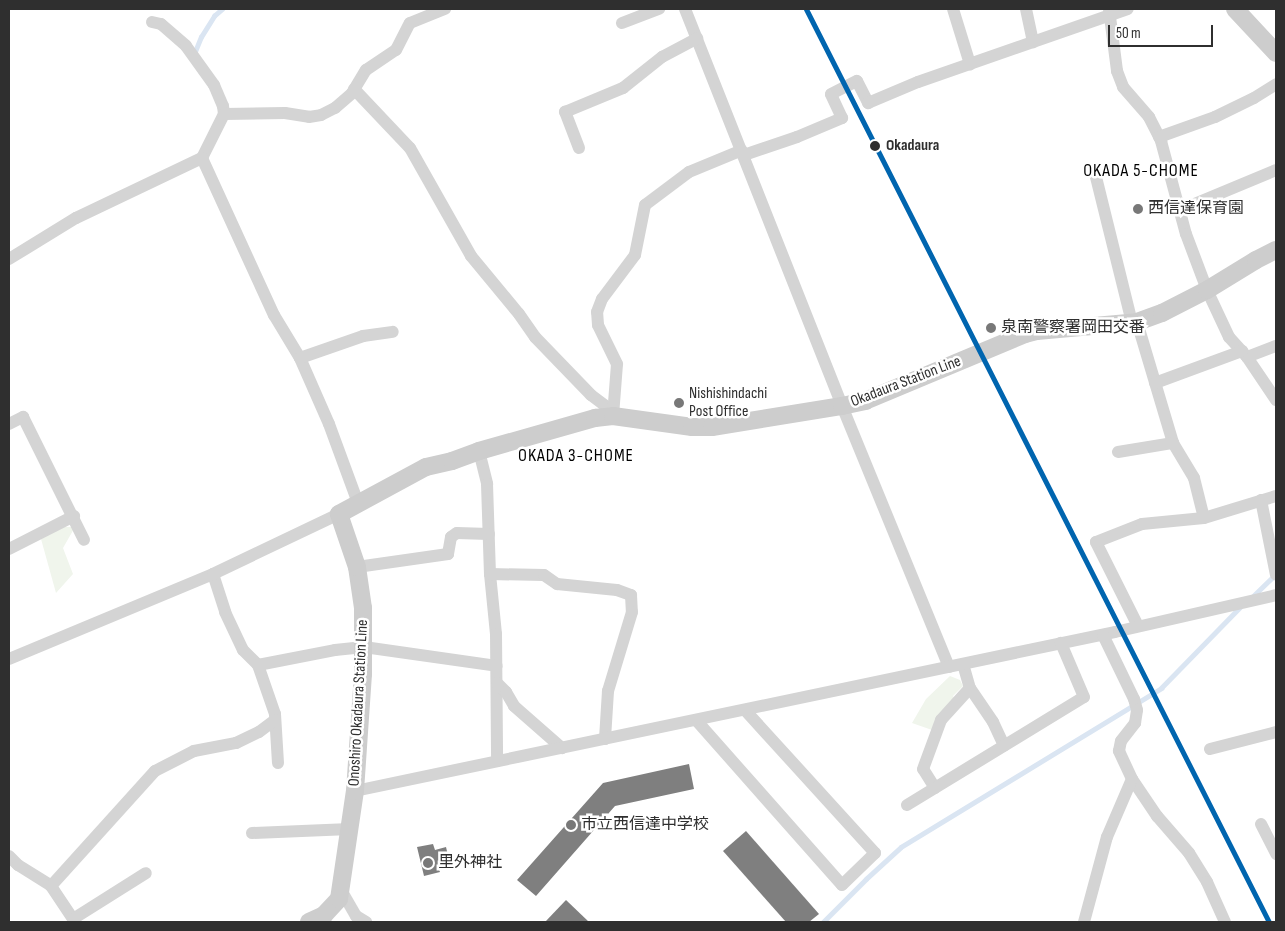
<!DOCTYPE html>
<meta charset="utf-8">
<style>
body{margin:0}
#map{position:relative;width:1285px;height:931px;overflow:hidden;background:#fff;font-family:"Sofia Sans Condensed","Noto Sans JP",sans-serif}
div>[style]{position:absolute}
.green>*{inset:0;background:#f0f5ec}
.stream>*{height:4.5px;margin:-2.25px;padding:0 2.25px;transform-origin:2.25px;border-radius:2.25px;background:#dae5f2}
.building>*{inset:0;background:#7f7f7f}
.minor>*{height:12px;margin:-6px;padding:0 6px;transform-origin:6px;border-radius:6px;background:#d4d4d4}
.secondary>*{height:18px;margin:-9px;padding:0 9px;transform-origin:9px;border-radius:9px;background:#cdcdcd}
.rail-1>*{height:5px;margin:-2.5px;padding:0 2.5px;transform-origin:2.5px;border-radius:2.5px;background:#0065af}
.dots>*{width:14px;height:14px;translate:-50% -50%;box-sizing:border-box;border:2px solid #fff;border-radius:50%}
span{translate:-50% -50%;white-space:nowrap;text-align:center;line-height:1.15;-webkit-text-stroke:5px #fff;paint-order:stroke}
.stop-label{font-size:16px;color:#2f2f2f;font-weight:700}
.left{translate:0 -50%;text-align:left}
.poi-label{font-size:16px;color:#2f2f2f}
.street-label{font-size:16px;color:#2f2f2f}
.neighbourhood-label{font-size:18px;color:#000;letter-spacing:1px}
.frame{position:absolute;inset:0;border:10px solid #2f2f2f;pointer-events:none}
.scale{position:absolute;left:1108px;top:25px;width:105px;height:22px;box-sizing:border-box;border:2px solid #2f2f2f;border-top:0;padding-left:6px;font-size:15px;line-height:18px;white-space:nowrap;color:#2f2f2f;-webkit-text-stroke:4px #fff;paint-order:stroke}
</style>
<div id="map">
<div class="green">
<div style="clip-path:polygon(64px 527px,75px 527px,63px 548px,73px 574px,56px 593px,41px 539px)"></div>
<div style="clip-path:polygon(950px 676px,960px 680px,963px 686px,953px 696px,956px 700px,932px 730px,912px 723px,926px 699px)"></div>
</div>
<div class="stream">
<div style="left:194px;top:54px;width:18px;rotate:-68deg"></div>
<div style="left:201px;top:37px;width:25px;rotate:-58deg"></div>
<div style="left:214px;top:16px;width:11px;rotate:-41deg"></div>
<div style="left:1252px;top:597px;width:32px;rotate:-44deg"></div>
<div style="left:823px;top:922px;width:61px;rotate:-45deg"></div>
<div style="left:866px;top:879px;width:47px;rotate:-42.4deg"></div>
<div style="left:901px;top:847px;width:305px;rotate:-31.4deg"></div>
<div style="left:1161px;top:688px;width:113px;rotate:-45.7deg"></div>
</div>
<div class="building">
<div style="clip-path:polygon(689px 764px,694px 789px,615px 806px,536px 896px,517px 880px,603px 783px)"></div>
<div style="clip-path:polygon(746px 831px,819px 914px,809px 922px,786px 922px,723px 851px)"></div>
<div style="clip-path:polygon(433px 844px,435px 850px,446px 847px,450px 864px,438px 867px,440px 872px,424px 876px,417px 847px)"></div>
<div style="clip-path:polygon(566px 900px,589px 922px,545px 922px)"></div>
</div>
<div class="minor">
<div style="left:685px;top:9px;width:427px;rotate:68.4deg"></div>
<div style="left:842px;top:406px;width:282px;rotate:67.7deg"></div>
<div style="left:953px;top:9px;width:58px;rotate:72.8deg"></div>
<div style="left:1026px;top:9px;width:34px;rotate:78deg"></div>
<div style="left:1109px;top:9px;width:63px;rotate:82.6deg"></div>
<div style="left:1117px;top:71px;width:17px;rotate:69deg"></div>
<div style="left:1123px;top:87px;width:40px;rotate:49deg"></div>
<div style="left:1149px;top:117px;width:27px;rotate:63deg"></div>
<div style="left:1161px;top:141px;width:96px;rotate:75deg"></div>
<div style="left:1186px;top:234px;width:60px;rotate:69.4deg"></div>
<div style="left:1207px;top:290px;width:52px;rotate:64.9deg"></div>
<div style="left:1229px;top:337px;width:27px;rotate:48deg"></div>
<div style="left:1247px;top:357px;width:52px;rotate:56deg"></div>
<div style="left:152px;top:22px;width:9px;rotate:13deg"></div>
<div style="left:161px;top:24px;width:33px;rotate:41deg"></div>
<div style="left:186px;top:46px;width:48px;rotate:54.3deg"></div>
<div style="left:214px;top:85px;width:23px;rotate:67deg"></div>
<div style="left:223px;top:106px;width:8px;rotate:83deg"></div>
<div style="left:224px;top:114px;width:49px;rotate:116.6deg"></div>
<div style="left:622px;top:23px;width:40px;rotate:-21deg"></div>
<div style="left:354px;top:89px;width:81px;rotate:46.5deg"></div>
<div style="left:410px;top:148px;width:124px;rotate:60.5deg"></div>
<div style="left:471px;top:256px;width:75px;rotate:50.4deg"></div>
<div style="left:519px;top:314px;width:28px;rotate:55deg"></div>
<div style="left:535px;top:337px;width:81px;rotate:46deg"></div>
<div style="left:591px;top:395px;width:26px;rotate:37deg"></div>
<div style="left:224px;top:114px;width:61px;rotate:-0.9deg"></div>
<div style="left:285px;top:113px;width:24px;rotate:9deg"></div>
<div style="left:309px;top:117px;width:12px;rotate:-9deg"></div>
<div style="left:321px;top:115px;width:16px;rotate:-27deg"></div>
<div style="left:335px;top:108px;width:23px;rotate:-41deg"></div>
<div style="left:352px;top:93px;width:27px;rotate:-59deg"></div>
<div style="left:366px;top:70px;width:36px;rotate:-34deg"></div>
<div style="left:396px;top:50px;width:30px;rotate:-63deg"></div>
<div style="left:410px;top:23px;width:38px;rotate:-22deg"></div>
<div style="left:1159px;top:137px;width:59px;rotate:-19.7deg"></div>
<div style="left:1215px;top:117px;width:43px;rotate:-26deg"></div>
<div style="left:1254px;top:98px;width:26px;rotate:-32deg"></div>
<div style="left:579px;top:148px;width:39px;rotate:-111deg"></div>
<div style="left:565px;top:112px;width:63px;rotate:-22.5deg"></div>
<div style="left:623px;top:88px;width:50px;rotate:-38.5deg"></div>
<div style="left:662px;top:57px;width:40px;rotate:-28deg"></div>
<div style="left:744px;top:155px;width:56px;rotate:-18.8deg"></div>
<div style="left:797px;top:137px;width:49px;rotate:-22.9deg"></div>
<div style="left:842px;top:118px;width:26px;rotate:-115deg"></div>
<div style="left:831px;top:94px;width:29px;rotate:-27deg"></div>
<div style="left:857px;top:81px;width:25px;rotate:63deg"></div>
<div style="left:868px;top:103px;width:54px;rotate:-22.8deg"></div>
<div style="left:918px;top:82px;width:222px;rotate:-19.2deg"></div>
<div style="left:1094px;top:169px;width:159px;rotate:76.1deg"></div>
<div style="left:1180px;top:210px;width:104px;rotate:-22.6deg"></div>
<div style="left:9px;top:259px;width:79px;rotate:-31.5deg"></div>
<div style="left:76px;top:218px;width:140px;rotate:-25.5deg"></div>
<div style="left:202px;top:158px;width:173px;rotate:65.4deg"></div>
<div style="left:274px;top:315px;width:50px;rotate:58.8deg"></div>
<div style="left:300px;top:358px;width:72px;rotate:66.3deg"></div>
<div style="left:329px;top:424px;width:84px;rotate:69.8deg"></div>
<div style="left:1137px;top:322px;width:126px;rotate:73.4deg"></div>
<div style="left:1173px;top:443px;width:41px;rotate:59deg"></div>
<div style="left:1194px;top:478px;width:41px;rotate:76deg"></div>
<div style="left:1247px;top:357px;width:31px;rotate:-21deg"></div>
<div style="left:300px;top:358px;width:67px;rotate:-19.2deg"></div>
<div style="left:363px;top:336px;width:30px;rotate:-8deg"></div>
<div style="left:1155px;top:383px;width:93px;rotate:-20.2deg"></div>
<div style="left:613px;top:416px;width:52px;rotate:-85.6deg"></div>
<div style="left:617px;top:364px;width:43px;rotate:-116deg"></div>
<div style="left:598px;top:325px;width:13px;rotate:-94deg"></div>
<div style="left:597px;top:312px;width:14px;rotate:-69deg"></div>
<div style="left:602px;top:299px;width:55px;rotate:-53.1deg"></div>
<div style="left:635px;top:255px;width:51px;rotate:-78.7deg"></div>
<div style="left:645px;top:205px;width:55px;rotate:-36.9deg"></div>
<div style="left:689px;top:172px;width:57px;rotate:-22.5deg"></div>
<div style="left:9px;top:424px;width:16px;rotate:-27deg"></div>
<div style="left:23px;top:417px;width:137px;rotate:63.6deg"></div>
<div style="left:479px;top:451px;width:34px;rotate:76deg"></div>
<div style="left:487px;top:484px;width:90px;rotate:88.1deg"></div>
<div style="left:490px;top:574px;width:60px;rotate:84.3deg"></div>
<div style="left:496px;top:634px;width:127px;rotate:89.5deg"></div>
<div style="left:1118px;top:452px;width:56px;rotate:-9.3deg"></div>
<div style="left:1261px;top:500px;width:76px;rotate:78.7deg"></div>
<div style="left:9px;top:549px;width:73px;rotate:-26.9deg"></div>
<div style="left:357px;top:567px;width:92px;rotate:-8.1deg"></div>
<div style="left:448px;top:554px;width:17px;rotate:-80deg"></div>
<div style="left:451px;top:537px;width:7px;rotate:-34deg"></div>
<div style="left:457px;top:533px;width:32px;rotate:2deg"></div>
<div style="left:213px;top:574px;width:40px;rotate:72deg"></div>
<div style="left:225px;top:612px;width:42px;rotate:64.7deg"></div>
<div style="left:243px;top:650px;width:21px;rotate:45deg"></div>
<div style="left:258px;top:665px;width:52px;rotate:70.9deg"></div>
<div style="left:275px;top:714px;width:49px;rotate:86.5deg"></div>
<div style="left:490px;top:574px;width:54px;rotate:1.1deg"></div>
<div style="left:544px;top:575px;width:16px;rotate:35deg"></div>
<div style="left:557px;top:584px;width:60px;rotate:5.7deg"></div>
<div style="left:617px;top:590px;width:15px;rotate:20deg"></div>
<div style="left:631px;top:595px;width:17px;rotate:87deg"></div>
<div style="left:632px;top:612px;width:83px;rotate:106.9deg"></div>
<div style="left:608px;top:691px;width:48px;rotate:93.6deg"></div>
<div style="left:1138px;top:626px;width:94px;rotate:-116.6deg"></div>
<div style="left:1096px;top:542px;width:49px;rotate:-21.4deg"></div>
<div style="left:1142px;top:524px;width:62px;rotate:-5.5deg"></div>
<div style="left:1204px;top:518px;width:75px;rotate:-17deg"></div>
<div style="left:9px;top:659px;width:221px;rotate:-22.6deg"></div>
<div style="left:213px;top:574px;width:140px;rotate:-25.5deg"></div>
<div style="left:963px;top:664px;width:25px;rotate:74deg"></div>
<div style="left:970px;top:688px;width:41px;rotate:55.9deg"></div>
<div style="left:993px;top:722px;width:26px;rotate:65deg"></div>
<div style="left:258px;top:665px;width:78px;rotate:-11deg"></div>
<div style="left:335px;top:650px;width:29px;rotate:-6deg"></div>
<div style="left:364px;top:647px;width:134px;rotate:8.1deg"></div>
<div style="left:497px;top:683px;width:13px;rotate:45deg"></div>
<div style="left:506px;top:692px;width:16px;rotate:60deg"></div>
<div style="left:514px;top:706px;width:64px;rotate:41.2deg"></div>
<div style="left:696px;top:720px;width:220px;rotate:48.5deg"></div>
<div style="left:842px;top:885px;width:46px;rotate:-44.1deg"></div>
<div style="left:875px;top:853px;width:193px;rotate:-132.3deg"></div>
<div style="left:1210px;top:749px;width:68px;rotate:-14.4deg"></div>
<div style="left:1132px;top:779px;width:45px;rotate:56deg"></div>
<div style="left:1157px;top:816px;width:49px;rotate:49.1deg"></div>
<div style="left:1189px;top:853px;width:34px;rotate:58deg"></div>
<div style="left:1207px;top:882px;width:44px;rotate:65.8deg"></div>
<div style="left:935px;top:788px;width:22px;rotate:-122deg"></div>
<div style="left:923px;top:769px;width:52px;rotate:-69.8deg"></div>
<div style="left:941px;top:720px;width:43px;rotate:-47.8deg"></div>
<div style="left:355px;top:791px;width:776px;rotate:-11.82deg"></div>
<div style="left:1115px;top:632px;width:165px;rotate:-12.9deg"></div>
<div style="left:907px;top:805px;width:207px;rotate:-31.4deg"></div>
<div style="left:1084px;top:697px;width:59px;rotate:-113.1deg"></div>
<div style="left:1261px;top:824px;width:34px;rotate:63deg"></div>
<div style="left:252px;top:833px;width:98px;rotate:-2.3deg"></div>
<div style="left:9px;top:856px;width:13px;rotate:45deg"></div>
<div style="left:18px;top:865px;width:39px;rotate:32deg"></div>
<div style="left:51px;top:886px;width:43px;rotate:56.3deg"></div>
<div style="left:51px;top:886px;width:155px;rotate:-47.9deg"></div>
<div style="left:155px;top:771px;width:44px;rotate:-27.1deg"></div>
<div style="left:194px;top:751px;width:43px;rotate:-10.8deg"></div>
<div style="left:236px;top:743px;width:25px;rotate:-26deg"></div>
<div style="left:259px;top:732px;width:20px;rotate:-37deg"></div>
<div style="left:341px;top:890px;width:30px;rotate:60deg"></div>
<div style="left:356px;top:916px;width:12px;rotate:31deg"></div>
<div style="left:73px;top:919px;width:86px;rotate:-32.2deg"></div>
<div style="left:1084px;top:922px;width:88px;rotate:-74.9deg"></div>
<div style="left:1107px;top:837px;width:63px;rotate:-66.7deg"></div>
<div style="left:1132px;top:779px;width:31px;rotate:-115deg"></div>
<div style="left:1119px;top:751px;width:10px;rotate:-79deg"></div>
<div style="left:1121px;top:741px;width:23px;rotate:-52deg"></div>
<div style="left:1135px;top:723px;width:13px;rotate:-81deg"></div>
<div style="left:1137px;top:710px;width:11px;rotate:-105deg"></div>
<div style="left:1134px;top:699px;width:71px;rotate:-115.8deg"></div>
</div>
<div class="secondary">
<div style="left:1235px;top:9px;width:60px;rotate:47deg"></div>
<div style="left:309px;top:922px;width:17px;rotate:-25deg"></div>
<div style="left:324px;top:915px;width:22px;rotate:-47deg"></div>
<div style="left:339px;top:899px;width:109px;rotate:-81.6deg"></div>
<div style="left:355px;top:791px;width:117px;rotate:-86.1deg"></div>
<div style="left:363px;top:674px;width:66px;rotate:-90deg"></div>
<div style="left:363px;top:608px;width:41px;rotate:-98.3deg"></div>
<div style="left:357px;top:567px;width:56px;rotate:-108.8deg"></div>
<div style="left:339px;top:514px;width:99px;rotate:-28.4deg"></div>
<div style="left:426px;top:467px;width:27px;rotate:-13deg"></div>
<div style="left:452px;top:461px;width:29px;rotate:-20deg"></div>
<div style="left:479px;top:451px;width:121px;rotate:-15.9deg"></div>
<div style="left:595px;top:418px;width:18px;rotate:-6deg"></div>
<div style="left:613px;top:416px;width:80px;rotate:7.9deg"></div>
<div style="left:692px;top:427px;width:20px"></div>
<div style="left:712px;top:427px;width:132px;rotate:-9.2deg"></div>
<div style="left:842px;top:406px;width:24px;rotate:-12deg"></div>
<div style="left:865px;top:401px;width:173px;rotate:-22.7deg"></div>
<div style="left:1025px;top:334px;width:12px;rotate:-14deg"></div>
<div style="left:1037px;top:331px;width:100px;rotate:-5.1deg"></div>
<div style="left:1137px;top:322px;width:27px;rotate:-20deg"></div>
<div style="left:1162px;top:313px;width:51px;rotate:-27.1deg"></div>
<div style="left:1207px;top:290px;width:57px;rotate:-31.5deg"></div>
<div style="left:1256px;top:260px;width:22px;rotate:-27deg"></div>
</div>
<div class="rail-1">
<div style="left:806px;top:9px;width:1024px;rotate:63.11deg"></div>
</div>
<div class="dots">
<div style="left:875px;top:146px;background:#2f2f2f"></div>
<div style="left:1138px;top:209px;background:#787878"></div>
<div style="left:991px;top:328px;background:#787878"></div>
<div style="left:679px;top:403px;background:#787878"></div>
<div style="left:571px;top:825px;background:#787878"></div>
<div style="left:428px;top:863px;background:#787878"></div>
</div>
<div class="stop-label">
<span class="left" style="left:886px;top:146px">Okadaura</span>
</div>
<div class="poi-label">
<span class="left" style="left:1148px;top:209px">西信達保育園</span>
<span class="left" style="left:1001px;top:328px">泉南警察署岡田交番</span>
<span class="left" style="left:689px;top:403px">Nishishindachi<br>Post Office</span>
<span class="left" style="left:581px;top:825px">市立西信達中学校</span>
<span class="left" style="left:438px;top:863px">里外神社</span>
</div>
<div class="street-label">
<span style="left:906px;top:382px;rotate:-21deg">Okadaura Station Line</span>
<span style="left:359px;top:703px;rotate:-87deg">Onoshiro Okadaura Station Line</span>
</div>
<div class="neighbourhood-label">
<span style="left:1141px;top:171px">OKADA 5-CHOME</span>
<span style="left:576px;top:456px">OKADA 3-CHOME</span>
</div>
<div class="frame"></div>
<div class="scale">50 m</div>
</div>
